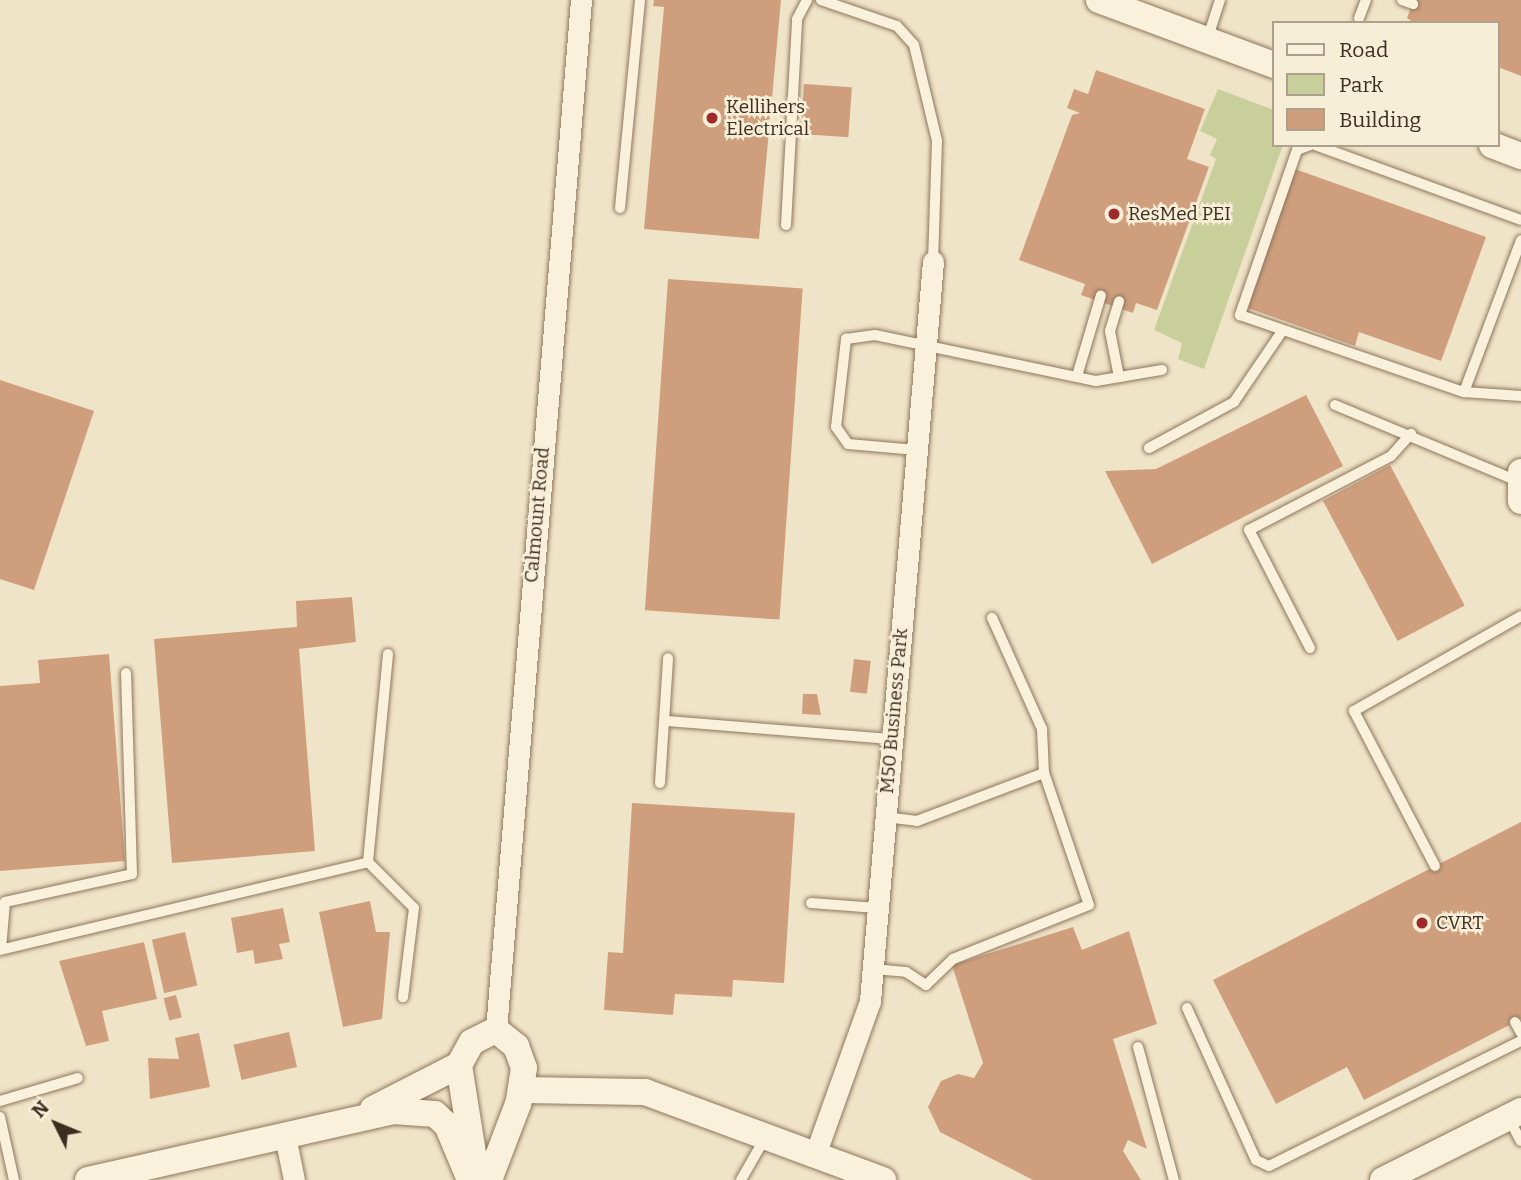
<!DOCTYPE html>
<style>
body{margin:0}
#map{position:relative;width:1521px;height:1180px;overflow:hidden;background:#f0e4c8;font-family:Bitter,serif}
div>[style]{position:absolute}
.green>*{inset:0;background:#c9cf9b}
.building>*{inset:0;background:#cf9f7d;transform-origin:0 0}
.roads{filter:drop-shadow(0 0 2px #8d765c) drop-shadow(0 0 2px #8d765c)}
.service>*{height:10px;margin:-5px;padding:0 5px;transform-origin:5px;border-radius:5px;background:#faf1dc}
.minor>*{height:21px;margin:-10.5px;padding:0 10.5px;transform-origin:10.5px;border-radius:10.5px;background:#faf1dc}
.tertiary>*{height:26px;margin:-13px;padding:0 13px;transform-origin:13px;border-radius:13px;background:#faf1dc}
.dots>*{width:19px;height:19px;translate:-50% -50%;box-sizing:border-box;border:4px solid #f7eed8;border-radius:50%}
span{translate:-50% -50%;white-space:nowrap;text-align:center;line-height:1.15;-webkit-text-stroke:5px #f7eed8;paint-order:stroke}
.poi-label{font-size:19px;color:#3d2e20}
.left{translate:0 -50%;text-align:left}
.street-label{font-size:19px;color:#3d2e20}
.legend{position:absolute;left:1272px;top:21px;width:228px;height:126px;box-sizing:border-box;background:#f7eed8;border:2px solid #ada18e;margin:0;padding:9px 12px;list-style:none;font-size:21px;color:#3d2e20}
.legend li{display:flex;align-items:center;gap:14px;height:35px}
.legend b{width:35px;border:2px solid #ada18e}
.north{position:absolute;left:21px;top:1089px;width:70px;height:70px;-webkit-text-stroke:5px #f7eed8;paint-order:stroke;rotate:313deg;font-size:19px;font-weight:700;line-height:28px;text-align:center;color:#3d2e20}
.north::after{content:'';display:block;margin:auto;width:24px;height:32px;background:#3d2e20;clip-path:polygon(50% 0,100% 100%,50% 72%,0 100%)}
</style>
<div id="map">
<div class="green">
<div style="clip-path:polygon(1218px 89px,1274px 110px,1274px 145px,1283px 145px,1204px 369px,1178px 359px,1182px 343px,1154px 330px,1216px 159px,1210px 155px,1217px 139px,1200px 131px)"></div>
</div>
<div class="building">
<div style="clip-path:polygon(654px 0,781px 0,759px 239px,644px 229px,664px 7px,653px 6px)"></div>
<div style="clip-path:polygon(1414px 0,1521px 0,1521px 76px,1498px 67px,1498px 23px,1414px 23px,1407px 18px)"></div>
<div style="clip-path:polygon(1096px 70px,1205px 109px,1187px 159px,1209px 167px,1157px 310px,1136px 303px,1133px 313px,1081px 295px,1085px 284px,1019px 260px,1072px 115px,1080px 113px,1067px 108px,1074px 89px,1088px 94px)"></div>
<div style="left:804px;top:84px;width:48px;height:50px;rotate:4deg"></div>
<div style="clip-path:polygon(1295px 169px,1486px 237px,1441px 361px,1359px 332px,1355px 346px,1245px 307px)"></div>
<div style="left:668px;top:279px;width:135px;height:332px;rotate:4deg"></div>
<div style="clip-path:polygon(0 380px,94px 411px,34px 590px,0 579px)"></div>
<div style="clip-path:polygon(1306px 395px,1343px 466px,1152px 564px,1105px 471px,1156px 469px)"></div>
<div style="left:1390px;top:465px;width:159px;height:76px;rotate:62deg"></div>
<div style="clip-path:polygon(352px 597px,356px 642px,299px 649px,315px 851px,172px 863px,154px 639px,297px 627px,296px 601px)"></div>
<div style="clip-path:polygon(109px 654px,125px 861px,0 871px,0 686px,40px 683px,38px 660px)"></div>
<div style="left:854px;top:659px;width:17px;height:33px;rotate:7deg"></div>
<div style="clip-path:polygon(803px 694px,817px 694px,821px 715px,802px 714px)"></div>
<div style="clip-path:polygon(632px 803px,795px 813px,784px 983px,733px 980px,732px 997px,675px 994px,673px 1015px,604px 1010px,608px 952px,623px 953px)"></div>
<div style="clip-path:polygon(1521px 822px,1521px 1019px,1364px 1100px,1347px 1067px,1276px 1104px,1213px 980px)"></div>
<div style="clip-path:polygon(370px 901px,376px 932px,390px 932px,382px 1019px,343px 1027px,319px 912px)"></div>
<div style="clip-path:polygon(283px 908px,290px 942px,279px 944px,283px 959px,255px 964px,253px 950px,237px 953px,231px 918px)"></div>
<div style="clip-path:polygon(1073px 927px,1082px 950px,1129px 931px,1157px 1024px,1113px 1039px,1147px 1149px,1128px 1140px,1123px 1151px,1141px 1180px,1033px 1180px,940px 1132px,928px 1107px,941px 1081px,958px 1074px,974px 1078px,983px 1063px,952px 965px)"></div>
<div style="left:185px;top:932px;width:55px;height:34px;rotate:77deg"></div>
<div style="clip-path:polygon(144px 942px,157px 999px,102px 1011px,109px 1041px,86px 1046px,59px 961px)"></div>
<div style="left:176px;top:995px;width:23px;height:13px;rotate:75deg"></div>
<div style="left:289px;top:1032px;width:36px;height:57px;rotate:77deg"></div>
<div style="clip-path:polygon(199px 1033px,210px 1087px,150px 1099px,148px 1058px,179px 1059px,175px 1038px)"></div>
</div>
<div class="roads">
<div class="service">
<div style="left:821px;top:0;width:80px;rotate:18.9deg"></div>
<div style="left:897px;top:26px;width:25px;rotate:48deg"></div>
<div style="left:914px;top:45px;width:99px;rotate:76.5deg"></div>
<div style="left:937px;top:141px;width:121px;rotate:91.9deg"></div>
<div style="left:1402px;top:0;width:12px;rotate:20deg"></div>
<div style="left:1359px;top:18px;width:19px;rotate:-69deg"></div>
<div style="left:1207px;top:40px;width:42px;rotate:-72deg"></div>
<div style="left:1310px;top:145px;width:14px;rotate:159deg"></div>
<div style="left:1297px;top:150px;width:175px;rotate:109.1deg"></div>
<div style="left:1240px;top:315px;width:237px;rotate:19deg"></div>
<div style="left:1464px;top:392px;width:57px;rotate:4deg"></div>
<div style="left:1315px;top:145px;width:219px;rotate:20deg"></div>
<div style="left:620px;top:208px;width:209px;rotate:-84.5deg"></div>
<div style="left:786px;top:225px;width:206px;rotate:-86.9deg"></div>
<div style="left:797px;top:19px;width:21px;rotate:-62deg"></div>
<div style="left:1077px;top:376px;width:84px;rotate:-73.5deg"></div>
<div style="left:1119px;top:377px;width:47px;rotate:-101.1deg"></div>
<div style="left:1110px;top:331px;width:31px;rotate:-73deg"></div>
<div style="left:1464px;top:392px;width:162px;rotate:-69.4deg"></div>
<div style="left:1335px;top:405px;width:198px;rotate:22.6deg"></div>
<div style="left:1149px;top:448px;width:97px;rotate:-28.4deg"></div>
<div style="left:1234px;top:402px;width:87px;rotate:-55.8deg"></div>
<div style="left:916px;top:450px;width:68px;rotate:-175deg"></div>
<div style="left:848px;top:444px;width:21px;rotate:-125deg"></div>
<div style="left:836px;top:427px;width:89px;rotate:-83.5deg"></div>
<div style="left:846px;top:339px;width:29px;rotate:-8deg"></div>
<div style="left:875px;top:335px;width:226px;rotate:11.8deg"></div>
<div style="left:1096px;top:381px;width:67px;rotate:-9.5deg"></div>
<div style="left:1310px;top:648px;width:133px;rotate:-117.3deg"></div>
<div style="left:1249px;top:530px;width:160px;rotate:-27.5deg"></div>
<div style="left:1391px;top:456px;width:30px;rotate:-48deg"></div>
<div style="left:666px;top:721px;width:226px;rotate:4.6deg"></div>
<div style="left:660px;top:783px;width:125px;rotate:-86.3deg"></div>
<div style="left:885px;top:817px;width:32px;rotate:7deg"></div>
<div style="left:917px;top:821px;width:136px;rotate:-20.7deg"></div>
<div style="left:1044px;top:773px;width:44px;rotate:-92.6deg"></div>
<div style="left:1042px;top:729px;width:122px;rotate:-114.2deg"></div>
<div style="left:368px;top:862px;width:65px;rotate:45deg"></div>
<div style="left:414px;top:908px;width:90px;rotate:97deg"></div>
<div style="left:1435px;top:866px;width:175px;rotate:-117.6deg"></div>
<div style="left:1354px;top:711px;width:192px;rotate:-29.6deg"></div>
<div style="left:811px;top:903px;width:66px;rotate:4.3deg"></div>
<div style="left:1px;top:949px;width:47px;rotate:-85.1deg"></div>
<div style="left:5px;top:902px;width:130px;rotate:-12.4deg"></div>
<div style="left:132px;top:874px;width:201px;rotate:-91.7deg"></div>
<div style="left:0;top:950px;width:378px;rotate:-13.4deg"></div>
<div style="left:368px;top:862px;width:209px;rotate:-84.5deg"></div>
<div style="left:873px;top:969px;width:33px;rotate:5deg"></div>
<div style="left:906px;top:972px;width:24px;rotate:33deg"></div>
<div style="left:926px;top:985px;width:37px;rotate:-44deg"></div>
<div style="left:953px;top:959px;width:146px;rotate:-21.7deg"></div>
<div style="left:1089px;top:905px;width:139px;rotate:-108.8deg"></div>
<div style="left:1187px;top:1008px;width:167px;rotate:65.6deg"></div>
<div style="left:1256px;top:1160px;width:14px;rotate:25deg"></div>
<div style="left:1269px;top:1166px;width:281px;rotate:-26.4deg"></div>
<div style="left:1515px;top:1022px;width:13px;rotate:61deg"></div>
<div style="left:1138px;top:1047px;width:138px;rotate:74.9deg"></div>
<div style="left:0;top:1101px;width:81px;rotate:-16.4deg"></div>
<div style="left:0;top:1117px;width:65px;rotate:77.5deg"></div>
<div style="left:1508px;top:1117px;width:27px;rotate:62deg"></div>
<div style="left:741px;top:1180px;width:48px;rotate:-60.3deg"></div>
</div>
<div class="minor">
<div style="left:496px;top:1030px;width:1034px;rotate:-85.28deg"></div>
<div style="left:285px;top:1136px;width:45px;rotate:78.4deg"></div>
<div style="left:816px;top:1152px;width:160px;rotate:-70.3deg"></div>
<div style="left:870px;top:1001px;width:742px;rotate:-85.13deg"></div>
</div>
<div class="tertiary">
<div style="left:1099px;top:0;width:187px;rotate:20.4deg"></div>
<div style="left:1492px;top:145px;width:31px;rotate:21deg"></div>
<div style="left:1521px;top:472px;width:29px;rotate:90deg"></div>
<div style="left:521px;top:1090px;width:124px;rotate:0.9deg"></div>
<div style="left:645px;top:1092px;width:254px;rotate:20.3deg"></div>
<div style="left:373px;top:1109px;width:97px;rotate:-27.1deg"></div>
<div style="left:474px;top:1159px;width:95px;rotate:-99.1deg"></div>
<div style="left:459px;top:1065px;width:26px;rotate:-61deg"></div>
<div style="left:472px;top:1042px;width:27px;rotate:-27deg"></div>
<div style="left:496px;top:1030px;width:26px;rotate:39deg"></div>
<div style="left:516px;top:1046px;width:23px;rotate:70deg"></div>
<div style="left:524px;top:1068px;width:36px;rotate:99deg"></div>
<div style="left:518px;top:1104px;width:81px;rotate:110.9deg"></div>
<div style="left:88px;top:1180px;width:313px;rotate:-12.7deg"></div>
<div style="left:393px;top:1111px;width:42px;rotate:4.1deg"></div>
<div style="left:435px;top:1114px;width:16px;rotate:43deg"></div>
<div style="left:447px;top:1125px;width:60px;rotate:67.3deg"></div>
<div style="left:1383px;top:1180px;width:154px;rotate:-26.6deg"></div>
</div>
</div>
<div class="dots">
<div style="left:712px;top:118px;background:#9e2a2b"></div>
<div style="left:1114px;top:214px;background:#9e2a2b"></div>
<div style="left:1422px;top:923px;background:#9e2a2b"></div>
</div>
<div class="poi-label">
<span class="left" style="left:726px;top:118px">Kellihers<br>Electrical</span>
<span class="left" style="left:1128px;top:214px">ResMed PEI</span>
<span class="left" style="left:1436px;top:923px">CVRT</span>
</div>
<div class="street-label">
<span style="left:537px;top:515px;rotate:-85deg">Calmount Road</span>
<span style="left:894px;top:711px;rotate:-85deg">M50 Business Park</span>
</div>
<ul class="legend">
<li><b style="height:9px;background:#faf1dc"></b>Road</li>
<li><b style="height:19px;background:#c9cf9b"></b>Park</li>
<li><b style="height:19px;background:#cf9f7d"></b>Building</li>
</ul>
<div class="north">N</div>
</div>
